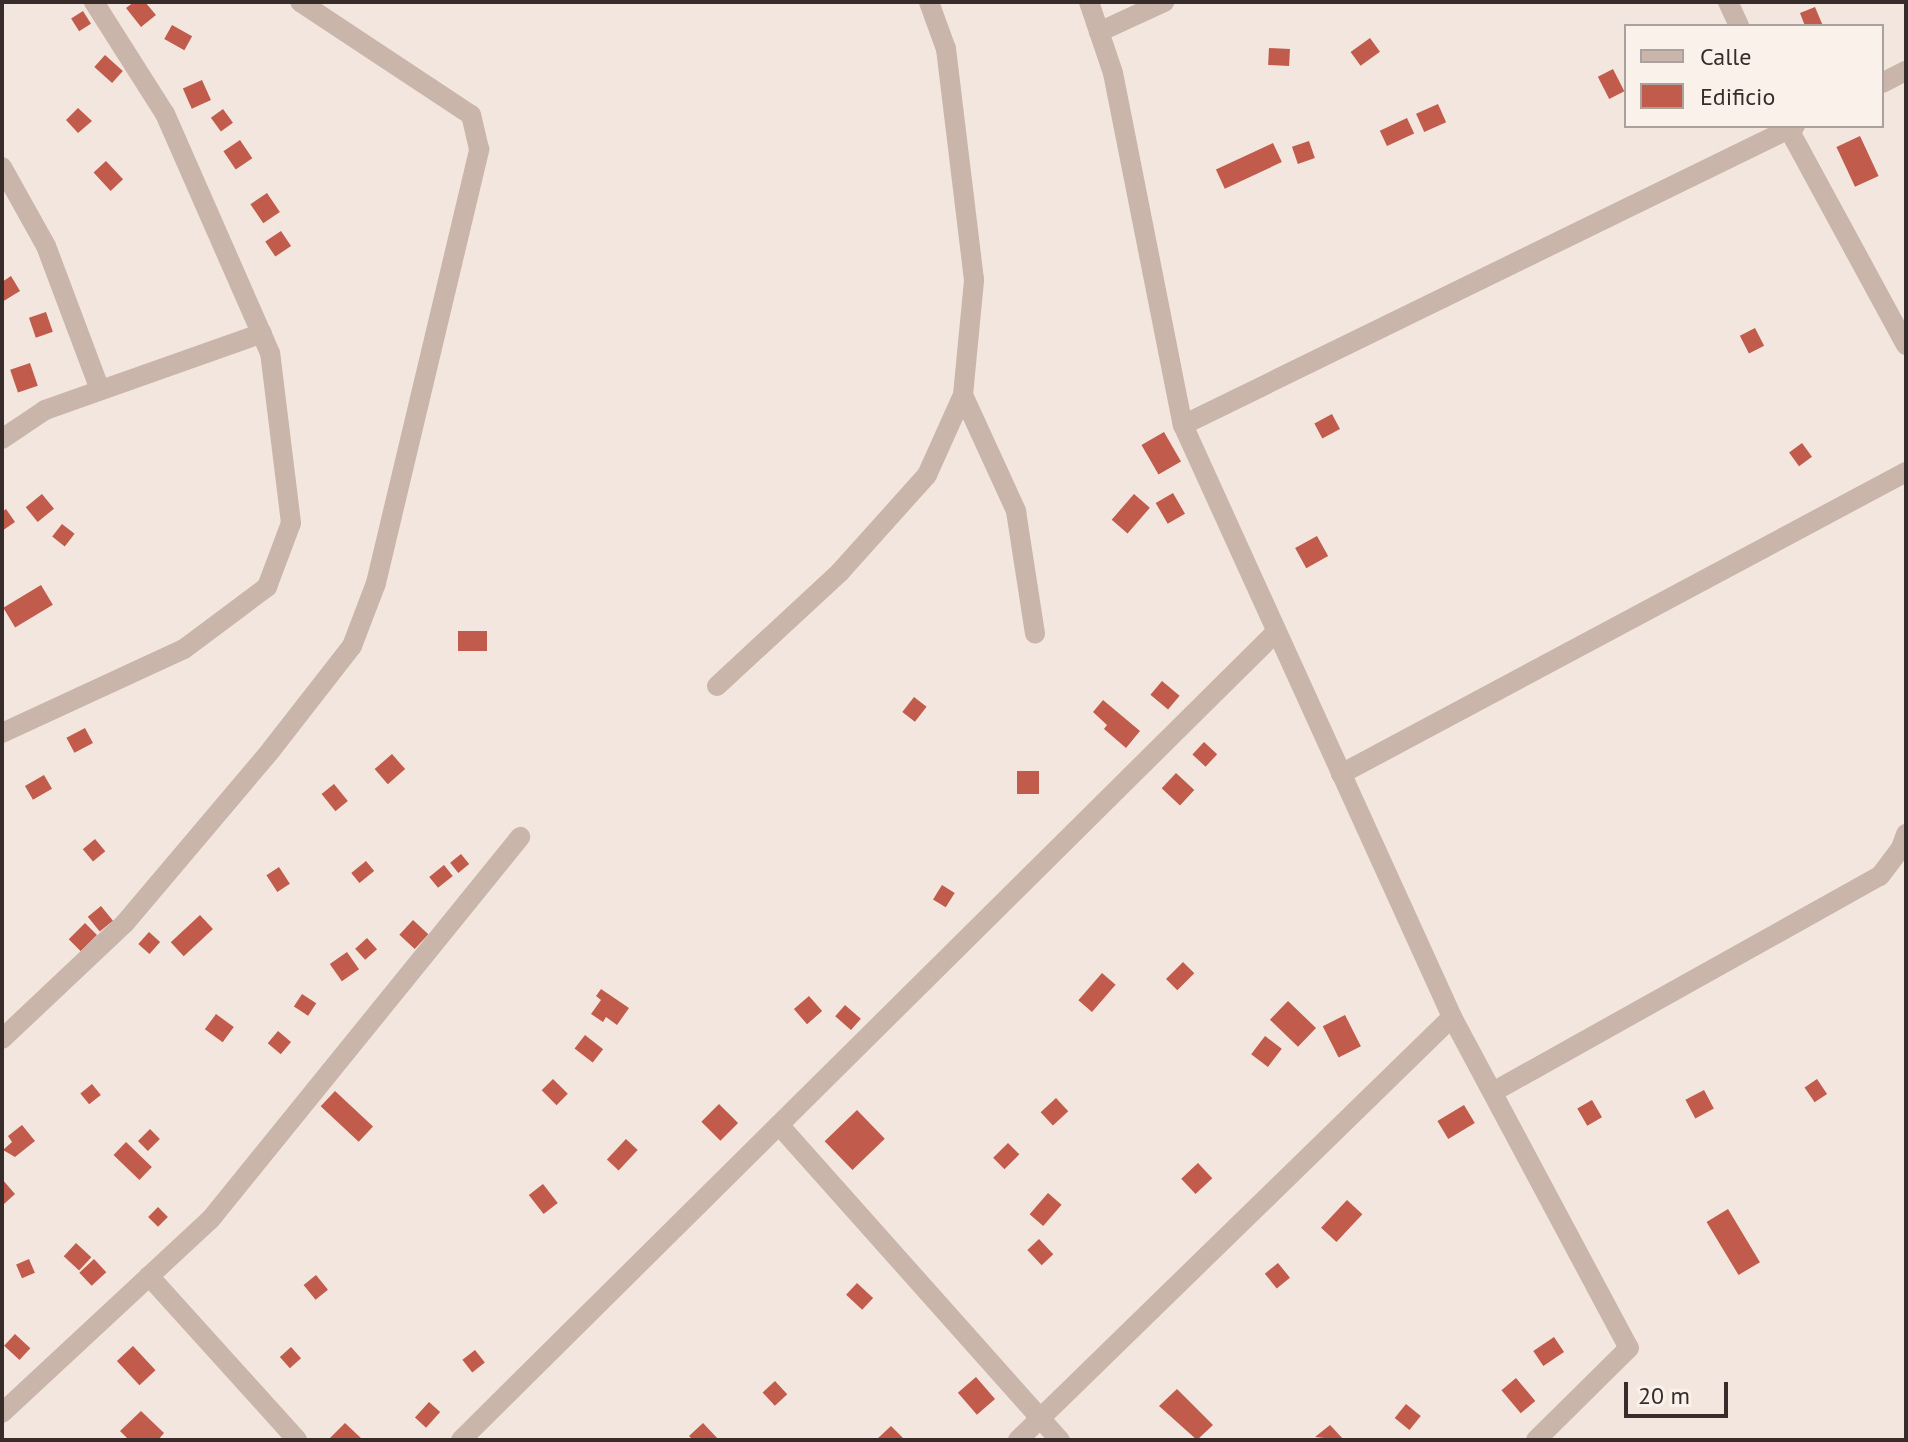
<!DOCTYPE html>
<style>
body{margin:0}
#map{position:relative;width:1908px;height:1442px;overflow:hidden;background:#f2e6de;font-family:"PT Sans",sans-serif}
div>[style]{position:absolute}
.building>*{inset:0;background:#c15c4c;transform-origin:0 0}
.minor>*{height:20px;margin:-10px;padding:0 10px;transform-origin:10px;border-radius:10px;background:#c9b5aa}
span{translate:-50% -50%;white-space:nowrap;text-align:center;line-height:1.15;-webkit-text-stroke:7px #f9f1ea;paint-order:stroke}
.frame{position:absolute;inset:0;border:4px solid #372c29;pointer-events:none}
.legend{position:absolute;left:1624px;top:24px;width:260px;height:104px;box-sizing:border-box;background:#f9f1ea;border:2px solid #aba29d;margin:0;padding:10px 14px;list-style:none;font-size:24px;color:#372c29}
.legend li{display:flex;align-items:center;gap:16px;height:40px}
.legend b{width:40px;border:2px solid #aba29d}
.scale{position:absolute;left:1624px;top:1382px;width:104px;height:36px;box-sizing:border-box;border:4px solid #372c29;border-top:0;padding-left:10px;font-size:24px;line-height:28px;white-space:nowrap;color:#372c29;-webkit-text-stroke:6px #f9f1ea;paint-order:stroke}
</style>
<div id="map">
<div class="building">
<div style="clip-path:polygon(134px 2px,145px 2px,156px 15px,141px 27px,126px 8px)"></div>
<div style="clip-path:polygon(1815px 7px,1823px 26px,1805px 26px,1800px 13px)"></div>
<div style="left:83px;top:11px;width:15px;height:14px;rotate:58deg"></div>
<div style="left:172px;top:25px;width:23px;height:16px;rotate:29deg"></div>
<div style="left:1370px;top:38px;width:17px;height:24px;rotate:54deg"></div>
<div style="left:1269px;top:48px;width:21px;height:17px;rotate:3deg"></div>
<div style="left:105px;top:55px;width:24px;height:16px;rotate:42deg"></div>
<div style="left:1613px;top:69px;width:25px;height:17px;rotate:63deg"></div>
<div style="left:202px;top:80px;width:22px;height:21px;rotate:66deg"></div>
<div style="left:1438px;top:104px;width:20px;height:24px;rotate:66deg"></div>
<div style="clip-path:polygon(78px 108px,92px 121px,78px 133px,66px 120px)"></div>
<div style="left:223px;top:109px;width:17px;height:15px;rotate:54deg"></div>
<div style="left:1407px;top:118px;width:17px;height:30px;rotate:65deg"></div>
<div style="left:1860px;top:136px;width:44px;height:26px;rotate:65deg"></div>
<div style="left:240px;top:140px;width:22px;height:20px;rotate:56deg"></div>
<div style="left:1309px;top:141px;width:18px;height:18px;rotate:71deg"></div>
<div style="left:1273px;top:143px;width:21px;height:63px;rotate:65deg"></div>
<div style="left:106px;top:161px;width:25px;height:17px;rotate:47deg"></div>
<div style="left:267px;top:193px;width:23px;height:20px;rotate:56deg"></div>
<div style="left:281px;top:231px;width:18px;height:19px;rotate:56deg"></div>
<div style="clip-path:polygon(11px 276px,20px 291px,2px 302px,2px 282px)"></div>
<div style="left:46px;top:312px;width:21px;height:18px;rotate:71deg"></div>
<div style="left:1755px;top:328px;width:20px;height:17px;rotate:63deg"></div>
<div style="left:30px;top:363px;width:24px;height:21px;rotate:71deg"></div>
<div style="left:1332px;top:414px;width:17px;height:20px;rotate:62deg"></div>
<div style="left:1164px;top:432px;width:34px;height:26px;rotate:60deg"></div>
<div style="left:1802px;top:443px;width:17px;height:16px;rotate:54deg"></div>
<div style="left:1173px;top:493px;width:24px;height:20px;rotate:60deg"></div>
<div style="left:42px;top:494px;width:19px;height:21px;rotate:51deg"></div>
<div style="left:1134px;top:494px;width:21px;height:34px;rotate:41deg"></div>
<div style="clip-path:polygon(6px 509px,15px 522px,2px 531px,2px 512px)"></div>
<div style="left:62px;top:524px;width:16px;height:16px;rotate:38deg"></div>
<div style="left:1317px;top:536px;width:23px;height:25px;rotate:61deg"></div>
<div style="left:41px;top:585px;width:23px;height:44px;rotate:59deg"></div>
<div style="left:458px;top:631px;width:29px;height:20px"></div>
<div style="left:1162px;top:681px;width:23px;height:18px;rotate:40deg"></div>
<div style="left:914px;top:697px;width:16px;height:19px;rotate:38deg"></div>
<div style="clip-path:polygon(1103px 700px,1140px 731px,1126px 748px,1104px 729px,1107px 725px,1093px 712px)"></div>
<div style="left:85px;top:728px;width:17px;height:21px;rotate:62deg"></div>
<div style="left:1204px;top:742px;width:18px;height:17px;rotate:43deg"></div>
<div style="left:392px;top:754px;width:20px;height:23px;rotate:49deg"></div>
<div style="left:1017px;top:771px;width:22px;height:23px"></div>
<div style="left:1176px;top:773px;width:25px;height:21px;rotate:43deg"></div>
<div style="left:44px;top:775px;width:16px;height:22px;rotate:60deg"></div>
<div style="left:334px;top:784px;width:22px;height:16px;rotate:51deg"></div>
<div style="left:95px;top:839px;width:16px;height:16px;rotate:50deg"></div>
<div style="left:461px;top:854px;width:13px;height:14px;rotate:51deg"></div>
<div style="left:366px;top:861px;width:13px;height:19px;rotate:51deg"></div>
<div style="left:444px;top:865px;width:14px;height:19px;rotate:51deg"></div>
<div style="left:279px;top:867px;width:20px;height:15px;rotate:57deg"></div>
<div style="left:942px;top:885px;width:15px;height:17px;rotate:32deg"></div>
<div style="left:101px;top:906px;width:19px;height:17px;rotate:51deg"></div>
<div style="left:200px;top:915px;width:19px;height:40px;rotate:47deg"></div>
<div style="left:413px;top:920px;width:21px;height:20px;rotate:43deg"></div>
<div style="left:85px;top:923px;width:17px;height:23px;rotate:45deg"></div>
<div style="left:149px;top:932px;width:15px;height:16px;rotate:42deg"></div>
<div style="left:367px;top:938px;width:15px;height:16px;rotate:48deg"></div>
<div style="left:347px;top:952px;width:21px;height:21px;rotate:55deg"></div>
<div style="left:1183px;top:962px;width:16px;height:24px;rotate:45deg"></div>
<div style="left:1102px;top:973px;width:18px;height:36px;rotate:41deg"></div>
<div style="clip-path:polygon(601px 989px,629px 1008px,617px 1025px,606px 1017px,603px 1022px,591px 1014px,601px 1000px,596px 996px)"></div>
<div style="left:302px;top:994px;width:17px;height:15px;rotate:33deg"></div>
<div style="left:809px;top:996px;width:20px;height:20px;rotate:49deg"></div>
<div style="left:1288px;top:1001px;width:39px;height:26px;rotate:44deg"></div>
<div style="left:845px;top:1005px;width:21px;height:15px;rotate:41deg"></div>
<div style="left:216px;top:1014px;width:22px;height:19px;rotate:36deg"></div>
<div style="left:1345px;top:1015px;width:35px;height:25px;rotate:63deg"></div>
<div style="left:278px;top:1031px;width:17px;height:16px;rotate:40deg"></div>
<div style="left:585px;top:1035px;width:23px;height:17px;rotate:38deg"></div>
<div style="left:1265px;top:1036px;width:21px;height:23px;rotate:37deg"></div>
<div style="left:553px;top:1079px;width:21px;height:16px;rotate:45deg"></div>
<div style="left:1817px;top:1079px;width:18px;height:15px;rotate:56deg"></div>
<div style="left:92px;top:1084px;width:14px;height:15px;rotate:51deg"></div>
<div style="left:1704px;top:1090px;width:21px;height:21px;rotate:62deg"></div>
<div style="left:335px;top:1091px;width:52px;height:21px;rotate:43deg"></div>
<div style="left:1056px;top:1098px;width:18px;height:21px;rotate:47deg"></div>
<div style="left:1592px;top:1100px;width:20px;height:17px;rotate:60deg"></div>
<div style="left:719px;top:1104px;width:27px;height:25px;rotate:45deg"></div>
<div style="left:1464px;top:1105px;width:21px;height:31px;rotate:59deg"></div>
<div style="left:857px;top:1110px;width:40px;height:45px;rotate:46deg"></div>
<div style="clip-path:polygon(22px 1125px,35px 1141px,15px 1157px,3px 1150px,12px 1142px,8px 1136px)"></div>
<div style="left:150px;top:1129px;width:14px;height:17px;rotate:45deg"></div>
<div style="left:626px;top:1139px;width:16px;height:28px;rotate:43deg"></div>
<div style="left:126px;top:1142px;width:36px;height:18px;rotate:44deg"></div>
<div style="left:1008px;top:1143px;width:16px;height:21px;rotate:45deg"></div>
<div style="left:1198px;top:1163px;width:21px;height:23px;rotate:47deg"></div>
<div style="clip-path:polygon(2px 1179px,15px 1194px,4px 1204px,2px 1202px)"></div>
<div style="left:543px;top:1184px;width:24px;height:18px;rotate:52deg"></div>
<div style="left:1048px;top:1193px;width:18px;height:28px;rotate:41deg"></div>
<div style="left:1347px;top:1200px;width:21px;height:38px;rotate:43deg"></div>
<div style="left:158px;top:1207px;width:14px;height:14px;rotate:45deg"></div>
<div style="left:1728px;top:1209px;width:62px;height:25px;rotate:59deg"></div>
<div style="left:1039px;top:1239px;width:21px;height:16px;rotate:47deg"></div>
<div style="left:76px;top:1243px;width:21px;height:18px;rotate:43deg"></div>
<div style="left:29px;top:1259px;width:15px;height:14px;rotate:67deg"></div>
<div style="left:94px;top:1259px;width:18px;height:20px;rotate:47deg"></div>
<div style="left:1278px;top:1263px;width:19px;height:17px;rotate:51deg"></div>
<div style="left:316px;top:1275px;width:19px;height:16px;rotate:51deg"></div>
<div style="left:857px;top:1283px;width:22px;height:16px;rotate:43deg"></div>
<div style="left:15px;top:1334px;width:21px;height:16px;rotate:43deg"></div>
<div style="left:1554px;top:1337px;width:18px;height:25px;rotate:56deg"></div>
<div style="left:133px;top:1346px;width:33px;height:22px;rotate:47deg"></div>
<div style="left:291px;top:1347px;width:15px;height:15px;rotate:48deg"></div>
<div style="left:475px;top:1350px;width:16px;height:16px;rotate:52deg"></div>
<div style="left:976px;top:1377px;width:29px;height:24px;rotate:49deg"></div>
<div style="left:1516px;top:1378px;width:30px;height:19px;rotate:50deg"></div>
<div style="left:775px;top:1381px;width:18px;height:17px;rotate:47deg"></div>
<div style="clip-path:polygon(1177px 1389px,1213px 1425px,1197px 1440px,1159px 1406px)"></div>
<div style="left:429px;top:1402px;width:15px;height:21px;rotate:42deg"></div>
<div style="left:1406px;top:1404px;width:19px;height:18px;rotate:39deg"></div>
<div style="clip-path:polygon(141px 1411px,164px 1433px,158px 1440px,129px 1440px,120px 1431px)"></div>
<div style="clip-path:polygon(345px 1423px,363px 1440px,328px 1440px)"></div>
<div style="clip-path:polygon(703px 1423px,719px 1440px,693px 1440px,689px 1436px)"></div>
<div style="clip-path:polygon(1330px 1425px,1344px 1440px,1315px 1437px)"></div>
<div style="clip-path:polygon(891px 1426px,905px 1440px,876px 1440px)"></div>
</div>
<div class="minor">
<div style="left:1089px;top:2px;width:75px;rotate:71.3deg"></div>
<div style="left:1113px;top:73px;width:359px;rotate:78.8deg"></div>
<div style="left:1183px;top:425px;width:650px;rotate:65.56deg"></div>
<div style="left:1452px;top:1017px;width:375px;rotate:61.9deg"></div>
<div style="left:1629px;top:1348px;width:131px;rotate:135.3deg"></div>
<div style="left:1728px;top:2px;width:26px;rotate:65deg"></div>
<div style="left:1099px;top:32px;width:72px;rotate:-24.8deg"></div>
<div style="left:1882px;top:83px;width:27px;rotate:-27deg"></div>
<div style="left:1787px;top:126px;width:249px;rotate:61.5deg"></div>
<div style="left:2px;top:167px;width:90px;rotate:60.9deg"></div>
<div style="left:46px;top:246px;width:154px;rotate:69.4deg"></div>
<div style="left:963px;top:395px;width:128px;rotate:65.4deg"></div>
<div style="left:1016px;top:511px;width:124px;rotate:81.2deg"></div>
<div style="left:1183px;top:425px;width:681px;rotate:-26.04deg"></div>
<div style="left:2px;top:439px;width:52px;rotate:-34deg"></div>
<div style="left:45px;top:410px;width:230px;rotate:-19.5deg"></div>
<div style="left:717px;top:686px;width:168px;rotate:-42.8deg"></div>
<div style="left:840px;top:572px;width:130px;rotate:-48.1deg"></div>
<div style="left:927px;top:475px;width:88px;rotate:-65.8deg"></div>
<div style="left:963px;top:395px;width:116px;rotate:-84.5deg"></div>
<div style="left:974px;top:280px;width:233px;rotate:-96.9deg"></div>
<div style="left:946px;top:49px;width:50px;rotate:-109.9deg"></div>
<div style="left:2px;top:733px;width:200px;rotate:-24.8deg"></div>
<div style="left:184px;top:649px;width:104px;rotate:-36.8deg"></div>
<div style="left:267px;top:587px;width:68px;rotate:-69.4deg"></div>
<div style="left:291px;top:523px;width:171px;rotate:-97deg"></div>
<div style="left:270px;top:353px;width:261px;rotate:-113.7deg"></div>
<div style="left:165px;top:114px;width:133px;rotate:-122.4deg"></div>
<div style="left:1341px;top:774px;width:641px;rotate:-28.13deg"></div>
<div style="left:2px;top:1039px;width:169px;rotate:-43.3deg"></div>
<div style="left:125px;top:923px;width:226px;rotate:-49.8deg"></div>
<div style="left:271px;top:750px;width:132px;rotate:-52.1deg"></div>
<div style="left:352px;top:646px;width:67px;rotate:-69.1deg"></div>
<div style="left:376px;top:583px;width:446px;rotate:-76.6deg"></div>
<div style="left:479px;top:149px;width:35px;rotate:-103deg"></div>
<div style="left:471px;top:115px;width:205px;rotate:-146.5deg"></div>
<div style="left:1493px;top:1092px;width:443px;rotate:-29.2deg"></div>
<div style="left:1880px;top:876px;width:35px;rotate:-53deg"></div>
<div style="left:1901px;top:848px;width:15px;rotate:-70deg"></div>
<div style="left:779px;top:1125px;width:422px;rotate:48.3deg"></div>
<div style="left:149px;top:1276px;width:221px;rotate:47.9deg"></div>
<div style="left:2px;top:1413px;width:284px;rotate:-42.9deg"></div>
<div style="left:210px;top:1220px;width:493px;rotate:-51deg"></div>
<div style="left:461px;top:1440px;width:1146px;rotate:-44.75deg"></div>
<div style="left:1018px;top:1440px;width:606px;rotate:-44.26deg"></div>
</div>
<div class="frame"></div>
<ul class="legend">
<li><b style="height:10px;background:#c9b5aa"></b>Calle</li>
<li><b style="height:22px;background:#c15c4c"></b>Edificio</li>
</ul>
<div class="scale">20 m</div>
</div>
